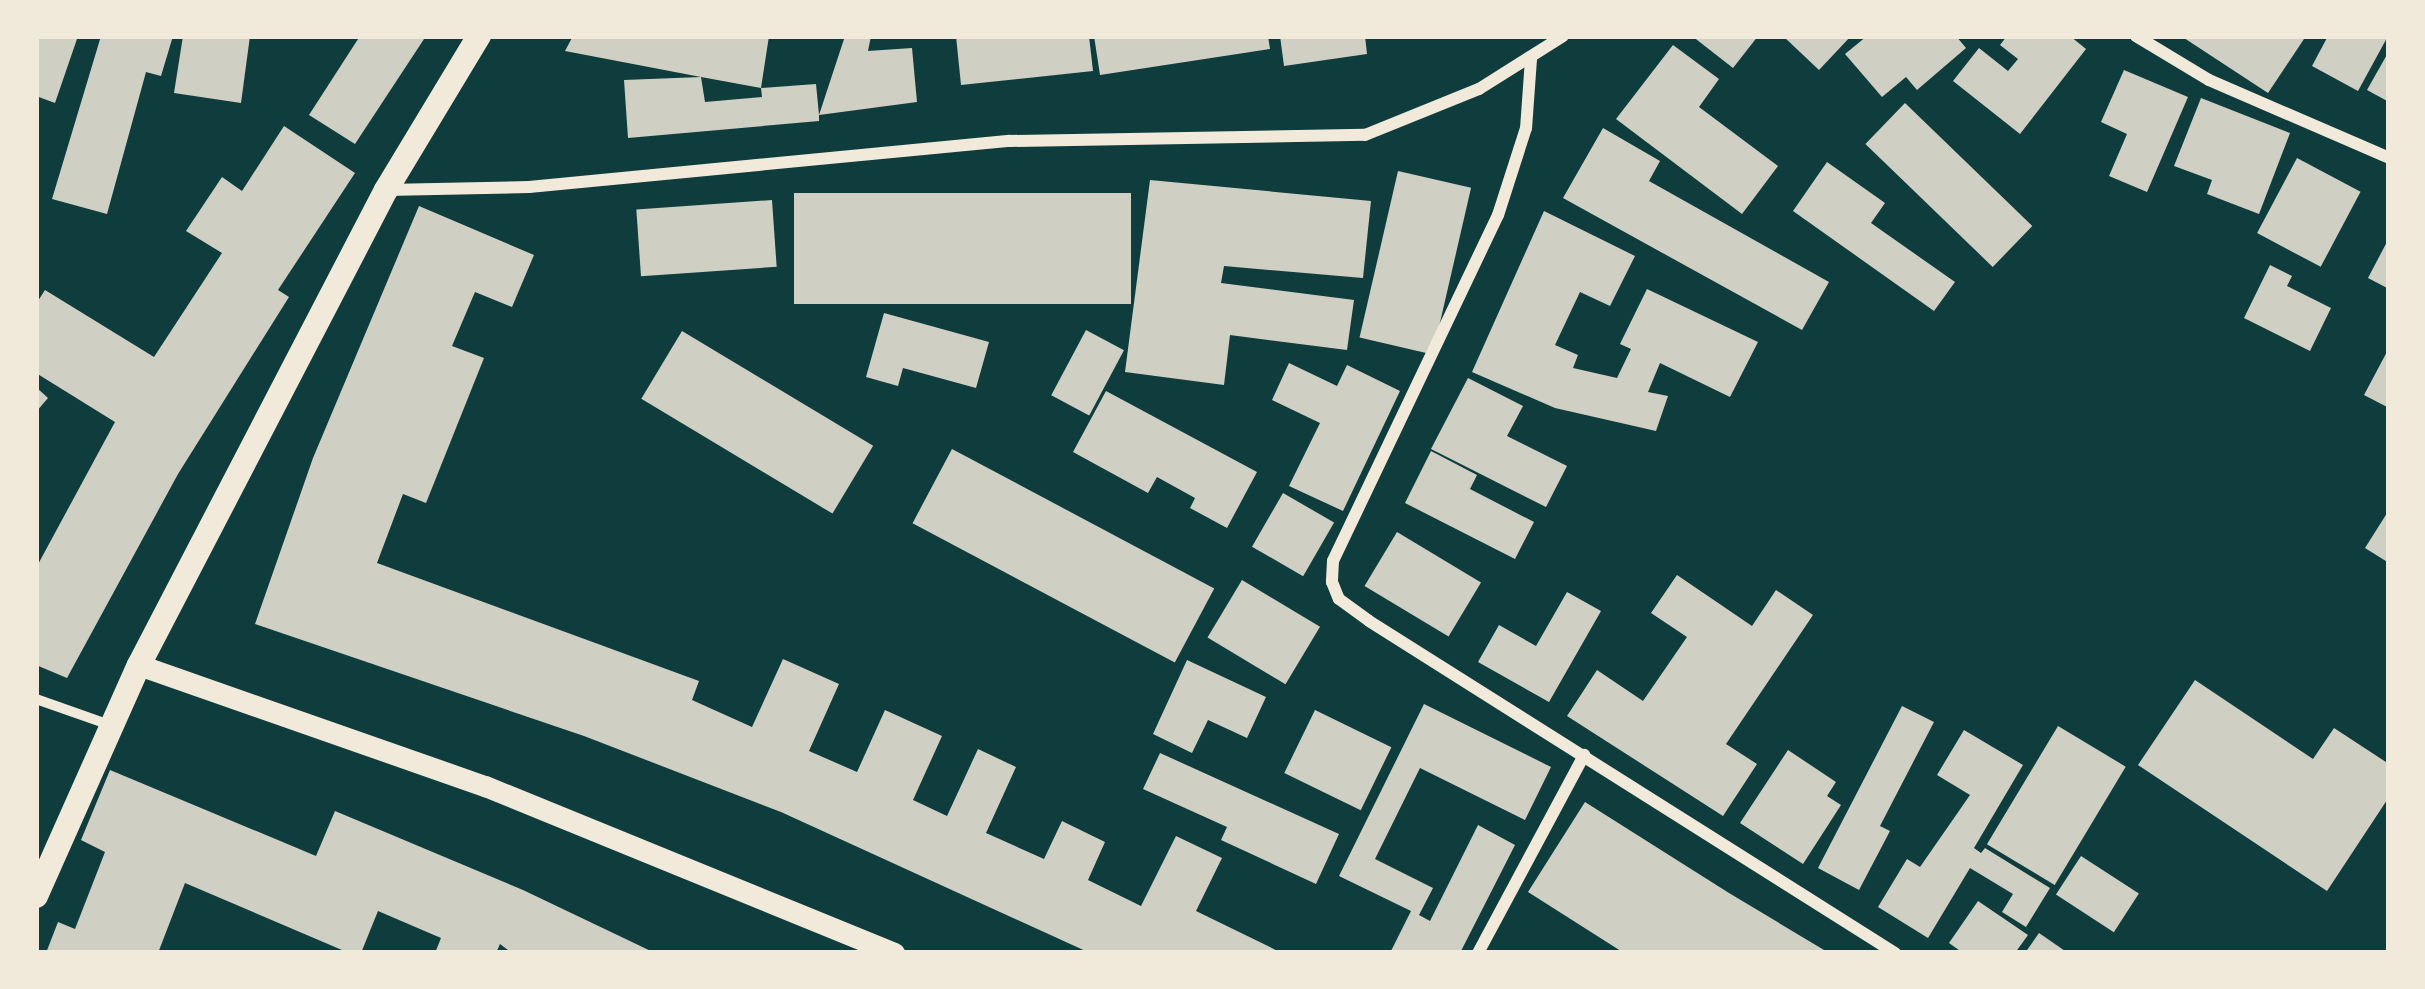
<!DOCTYPE html>
<style>
body{margin:0}
#map{position:relative;width:2425px;height:989px;overflow:hidden;background:#0f3d3e;font-family:"Roboto Condensed",sans-serif}
div>[style]{position:absolute}
.building>*{inset:0;background:#cfcfc3;transform-origin:0 0}
.pedestrian>*{height:10px;margin:-5px;padding:0 5px;transform-origin:5px;border-radius:5px;background:#f1e9da}
.minor>*{height:12px;margin:-6px;padding:0 6px;transform-origin:6px;border-radius:6px;background:#f1e9da}
.tertiary>*{height:21px;margin:-10.5px;padding:0 10.5px;transform-origin:10.5px;border-radius:10.5px;background:#f1e9da}
.secondary>*{height:24px;margin:-12px;padding:0 12px;transform-origin:12px;border-radius:12px;background:#f1e9da}
span{translate:-50% -50%;white-space:nowrap;text-align:center;line-height:1.15;-webkit-text-stroke:9px #f1e9da;paint-order:stroke}
.frame{position:absolute;inset:0;border:39px solid #f1e9da;pointer-events:none}
</style>
<div id="map">
<div class="building">
<div style="clip-path:polygon(36px 36px,78px 36px,55px 103px,36px 96px)"></div>
<div style="clip-path:polygon(101px 36px,173px 36px,161px 76px,146px 72px,107px 214px,52px 199px)"></div>
<div style="clip-path:polygon(183px 36px,250px 36px,241px 103px,174px 93px)"></div>
<div style="clip-path:polygon(360px 36px,426px 36px,355px 144px,309px 115px)"></div>
<div style="clip-path:polygon(573px 36px,769px 36px,761px 88px,701px 77px,705px 102px,762px 97px,761px 88px,816px 84px,819px 115px,845px 36px,871px 36px,868px 51px,912px 48px,917px 102px,819px 115px,819px 121px,628px 138px,624px 80px,701px 77px,565px 51px)"></div>
<div style="clip-path:polygon(956px 36px,1089px 36px,1093px 71px,961px 85px)"></div>
<div style="clip-path:polygon(1094px 36px,1268px 36px,1270px 49px,1100px 75px)"></div>
<div style="clip-path:polygon(1280px 36px,1365px 36px,1367px 54px,1284px 66px)"></div>
<div style="clip-path:polygon(1692px 36px,1758px 36px,1733px 68px)"></div>
<div style="clip-path:polygon(1783px 36px,1851px 36px,1819px 70px)"></div>
<div style="clip-path:polygon(1867px 36px,1956px 36px,1966px 48px,1917px 90px,1906px 77px,1882px 97px,1845px 54px)"></div>
<div style="clip-path:polygon(2007px 36px,2070px 36px,2086px 49px,2020px 134px,1953px 81px,1979px 48px,2008px 71px,2018px 59px,2000px 45px)"></div>
<div style="clip-path:polygon(2181px 36px,2306px 36px,2268px 93px)"></div>
<div style="clip-path:polygon(2328px 36px,2388px 36px,2358px 91px,2312px 66px)"></div>
<div style="clip-path:polygon(1673px 45px,1719px 79px,1699px 107px,1778px 166px,1742px 214px,1616px 119px)"></div>
<div style="clip-path:polygon(2389px 51px,2389px 102px,2367px 90px)"></div>
<div style="clip-path:polygon(2124px 70px,2188px 97px,2147px 192px,2109px 176px,2127px 134px,2101px 122px)"></div>
<div style="clip-path:polygon(2201px 98px,2290px 133px,2259px 214px,2207px 194px,2212px 180px,2174px 166px)"></div>
<div style="left:1905px;top:103px;width:177px;height:57px;rotate:44deg"></div>
<div style="clip-path:polygon(284px 126px,355px 173px,278px 290px,289px 297px,178px 474px,67px 678px,36px 665px,36px 568px,115px 422px,36px 373px,36px 304px,45px 290px,154px 357px,222px 253px,186px 231px,222px 177px,242px 191px)"></div>
<div style="clip-path:polygon(1603px 128px,1660px 161px,1649px 181px,1829px 282px,1802px 330px,1563px 198px)"></div>
<div style="left:2297px;top:158px;width:72px;height:85px;rotate:28deg"></div>
<div style="clip-path:polygon(1827px 162px,1885px 203px,1871px 223px,1955px 282px,1934px 311px,1793px 211px)"></div>
<div style="left:1398px;top:171px;width:75px;height:171px;rotate:13deg"></div>
<div style="clip-path:polygon(1150px 180px,1371px 201px,1363px 278px,1224px 266px,1221px 283px,1354px 300px,1347px 350px,1230px 335px,1224px 385px,1125px 372px)"></div>
<div style="left:794px;top:193px;width:337px;height:111px"></div>
<div style="left:772px;top:200px;width:67px;height:136px;rotate:86deg"></div>
<div style="clip-path:polygon(419px 206px,534px 255px,512px 307px,475px 292px,452px 346px,484px 358px,426px 503px,403px 494px,377px 563px,699px 681px,692px 700px,752px 727px,783px 659px,839px 684px,809px 751px,857px 772px,885px 710px,942px 736px,913px 800px,947px 816px,978px 749px,1016px 767px,986px 833px,1044px 859px,1062px 821px,1105px 842px,1088px 880px,1141px 906px,1176px 836px,1222px 858px,1196px 911px,1282px 953px,1090px 953px,781px 812px,584px 736px,255px 624px,313px 458px)"></div>
<div style="clip-path:polygon(1544px 211px,1635px 256px,1610px 306px,1580px 292px,1555px 345px,1578px 355px,1573px 368px,1617px 378px,1631px 349px,1620px 344px,1647px 289px,1758px 342px,1730px 397px,1660px 363px,1648px 392px,1668px 396px,1656px 431px,1555px 408px,1472px 372px)"></div>
<div style="clip-path:polygon(2389px 238px,2389px 289px,2368px 278px)"></div>
<div style="clip-path:polygon(2270px 265px,2292px 276px,2287px 286px,2331px 308px,2310px 351px,2244px 318px)"></div>
<div style="clip-path:polygon(884px 313px,989px 342px,976px 388px,903px 368px,898px 386px,866px 377px)"></div>
<div style="left:1086px;top:330px;width:43px;height:74px;rotate:28deg"></div>
<div style="left:682px;top:331px;width:223px;height:79px;rotate:31deg"></div>
<div style="clip-path:polygon(2389px 348px,2389px 408px,2364px 395px)"></div>
<div style="clip-path:polygon(1289px 363px,1337px 386px,1347px 365px,1400px 391px,1343px 511px,1289px 486px,1320px 423px,1272px 400px)"></div>
<div style="clip-path:polygon(1468px 378px,1523px 406px,1507px 436px,1567px 466px,1546px 507px,1431px 449px)"></div>
<div style="clip-path:polygon(36px 387px,48px 398px,36px 412px)"></div>
<div style="clip-path:polygon(1106px 391px,1257px 472px,1227px 528px,1190px 508px,1195px 498px,1157px 477px,1148px 493px,1073px 452px)"></div>
<div style="left:952px;top:449px;width:297px;height:84px;rotate:28deg"></div>
<div style="clip-path:polygon(1431px 451px,1477px 475px,1470px 489px,1534px 522px,1515px 559px,1405px 503px)"></div>
<div style="left:1283px;top:493px;width:59px;height:62px;rotate:30deg"></div>
<div style="clip-path:polygon(2389px 510px,2389px 563px,2365px 548px)"></div>
<div style="left:1397px;top:532px;width:98px;height:63px;rotate:31deg"></div>
<div style="clip-path:polygon(1677px 575px,1752px 626px,1776px 590px,1813px 615px,1726px 744px,1757px 764px,1723px 816px,1567px 716px,1597px 670px,1643px 701px,1687px 637px,1651px 613px)"></div>
<div style="left:1242px;top:580px;width:91px;height:67px;rotate:31deg"></div>
<div style="clip-path:polygon(1567px 592px,1601px 611px,1549px 702px,1478px 662px,1499px 625px,1536px 646px)"></div>
<div style="clip-path:polygon(1187px 660px,1266px 697px,1247px 738px,1208px 720px,1192px 753px,1153px 734px)"></div>
<div style="clip-path:polygon(2195px 680px,2313px 759px,2334px 728px,2389px 764px,2389px 797px,2327px 891px,2138px 765px)"></div>
<div style="clip-path:polygon(1424px 704px,1551px 767px,1525px 820px,1420px 768px,1375px 859px,1433px 888px,1419px 915px,1430px 921px,1478px 825px,1515px 845px,1460px 953px,1390px 953px,1411px 911px,1339px 876px)"></div>
<div style="clip-path:polygon(1902px 706px,1934px 722px,1880px 826px,1890px 831px,1859px 890px,1818px 868px)"></div>
<div style="left:1315px;top:710px;width:85px;height:70px;rotate:26deg"></div>
<div style="left:2058px;top:726px;width:79px;height:138px;rotate:31deg"></div>
<div style="clip-path:polygon(1964px 730px,2023px 765px,1974px 848px,1981px 853px,1985px 848px,2050px 888px,2026px 927px,2002px 912px,2013px 894px,1970px 868px,1928px 938px,1878px 907px,1907px 859px,1920px 867px,1970px 795px,1937px 775px)"></div>
<div style="clip-path:polygon(1788px 750px,1836px 782px,1827px 796px,1841px 805px,1803px 864px,1740px 823px)"></div>
<div style="clip-path:polygon(1160px 753px,1339px 834px,1316px 884px,1221px 840px,1227px 827px,1143px 789px)"></div>
<div style="clip-path:polygon(110px 770px,316px 856px,335px 811px,523px 890px,655px 953px,512px 953px,500px 944px,496px 953px,435px 953px,441px 938px,378px 911px,361px 953px,349px 953px,185px 883px,158px 953px,46px 953px,58px 922px,75px 929px,105px 852px,81px 840px)"></div>
<div style="clip-path:polygon(1585px 802px,1729px 893px,1829px 953px,1624px 953px,1528px 892px)"></div>
<div style="left:2081px;top:856px;width:69px;height:46px;rotate:33deg"></div>
<div style="clip-path:polygon(1978px 901px,2028px 935px,2015px 953px,1963px 953px,1949px 943px)"></div>
<div style="clip-path:polygon(2039px 933px,2068px 953px,2025px 953px)"></div>
</div>
<div class="pedestrian">
<div style="left:36px;top:699px;width:78px;rotate:19.4deg"></div>
</div>
<div class="minor">
<div style="left:2136px;top:36px;width:85px;rotate:31.1deg"></div>
<div style="left:2209px;top:80px;width:196px;rotate:23.4deg"></div>
<div style="left:1531px;top:59px;width:69px;rotate:94.1deg"></div>
<div style="left:1526px;top:128px;width:91px;rotate:107.8deg"></div>
<div style="left:1498px;top:215px;width:383px;rotate:115.5deg"></div>
<div style="left:1333px;top:561px;width:21px;rotate:93deg"></div>
<div style="left:1332px;top:582px;width:18px;rotate:68deg"></div>
<div style="left:1339px;top:599px;width:37px;rotate:36deg"></div>
<div style="left:1369px;top:621px;width:622px;rotate:32.26deg"></div>
<div style="left:386px;top:190px;width:143px;rotate:-1.2deg"></div>
<div style="left:529px;top:187px;width:483px;rotate:-5.5deg"></div>
<div style="left:1010px;top:141px;width:355px;rotate:-1deg"></div>
<div style="left:1365px;top:135px;width:123px;rotate:-22deg"></div>
<div style="left:1479px;top:89px;width:99px;rotate:-32.2deg"></div>
<div style="left:1478px;top:953px;width:225px;rotate:-61.8deg"></div>
</div>
<div class="tertiary">
<div style="left:139px;top:665px;width:367px;rotate:19.3deg"></div>
<div style="left:485px;top:786px;width:442px;rotate:22.2deg"></div>
</div>
<div class="secondary">
<div style="left:36px;top:896px;width:253px;rotate:-66deg"></div>
<div style="left:139px;top:665px;width:535px;rotate:-62.53deg"></div>
<div style="left:386px;top:190px;width:180px;rotate:-58.9deg"></div>
</div>
<div class="frame"></div>
</div>
